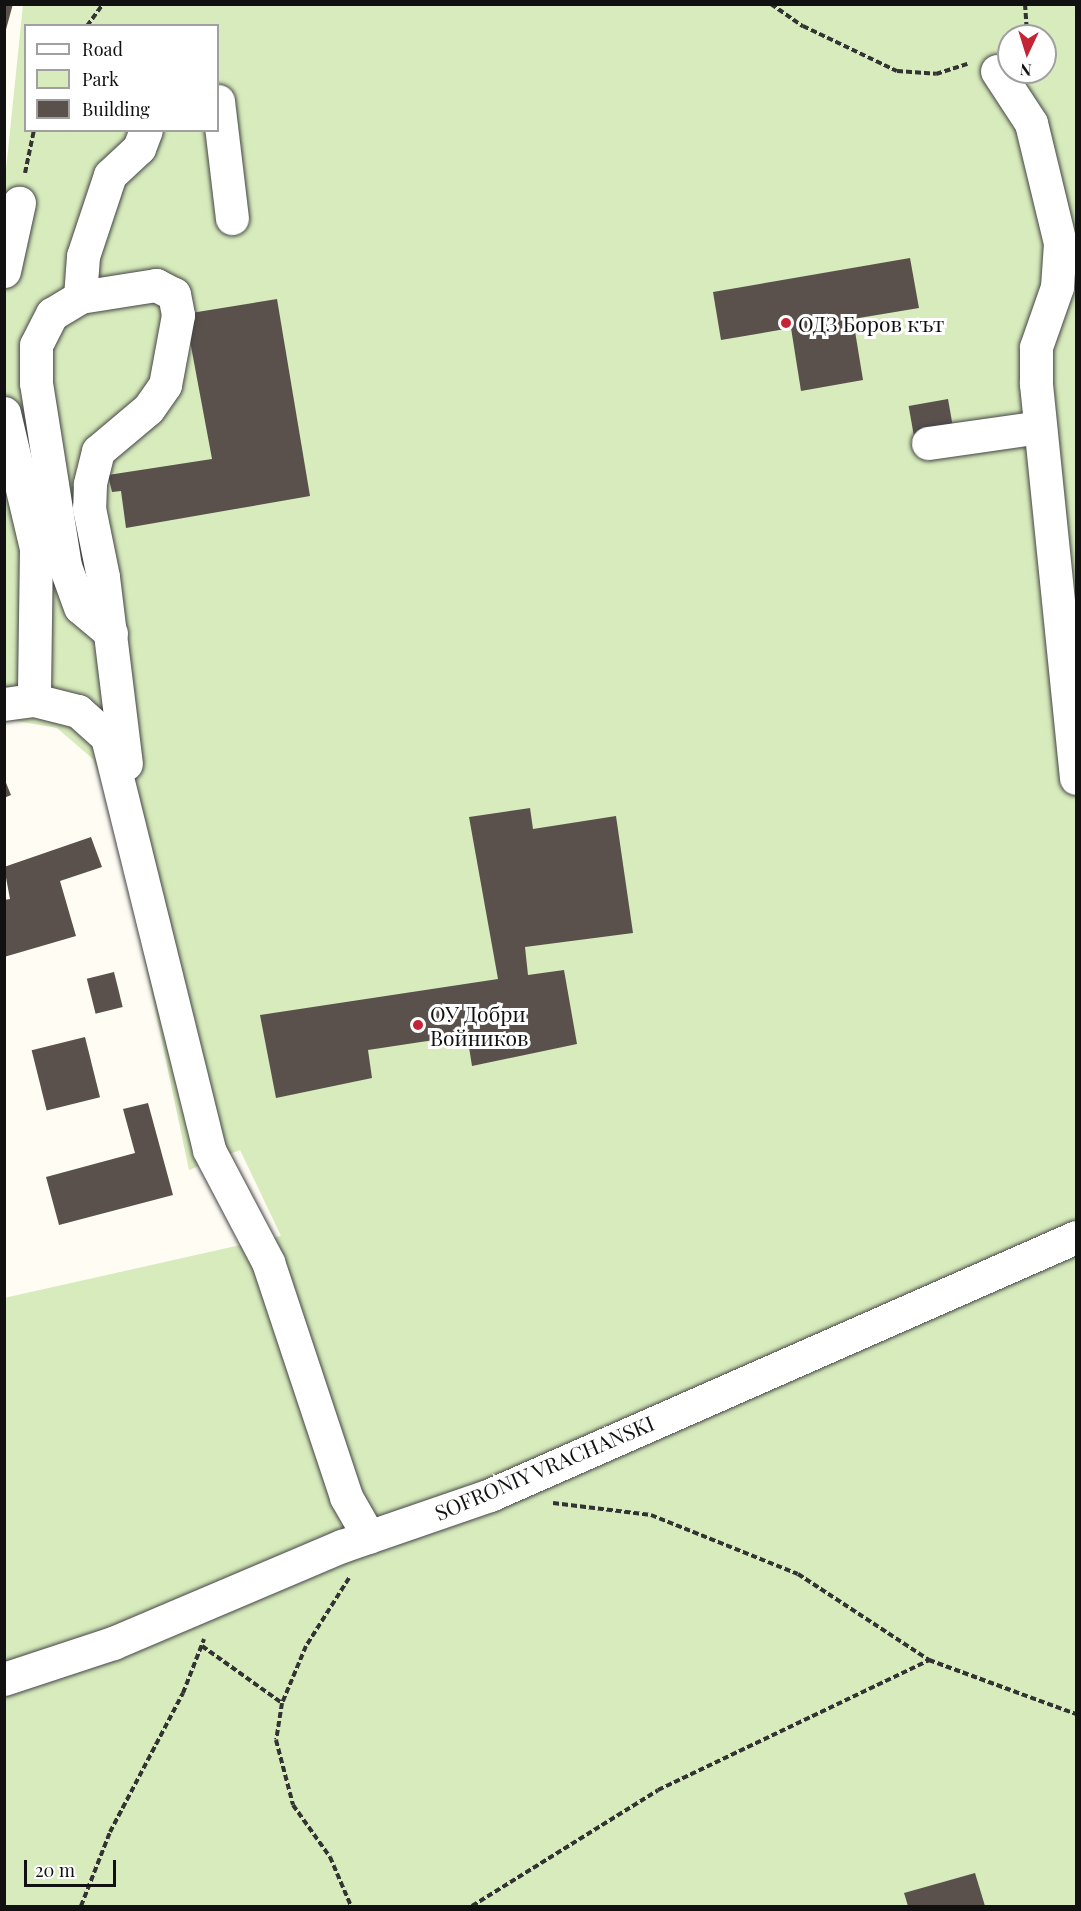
<!DOCTYPE html>
<meta charset="utf-8">
<style>
body{margin:0}
#map{position:relative;width:1081px;height:1911px;overflow:hidden;background:#fffcf4;font-family:"Playfair Display",serif}
div>[style]{position:absolute}
.green>*{inset:0;background:#d7ebbc}
.building>*{inset:0;background:#5a514d;transform-origin:0 0}
.path>*{height:4px;margin-top:-2px;transform-origin:0;background:repeating-linear-gradient(90deg,#333 0 6px,transparent 0 9px)}
.roads{filter:drop-shadow(0 0 2px #444) drop-shadow(0 0 2px #444)}
.minor>*{height:33px;margin:-16.5px;padding:0 16.5px;transform-origin:16.5px;border-radius:16.5px;background:#fff}
.dots>*{width:16px;height:16px;translate:-50% -50%;box-sizing:border-box;border:3px solid #fff;border-radius:50%}
span{translate:-50% -50%;white-space:nowrap;text-align:center;line-height:1.15;-webkit-text-stroke:6px #fff;paint-order:stroke}
.poi-label{font-size:21px;color:#111}
.left{translate:0 -50%;text-align:left}
.street-label{font-size:21px;color:#111}
.frame{position:absolute;inset:0;border:6px solid #111;pointer-events:none}
.legend{position:absolute;left:24px;top:24px;width:195px;height:108px;box-sizing:border-box;background:#fff;border:2px solid #a0a0a0;margin:0;padding:8px 10px;list-style:none;font-size:18px;color:#111}
.legend li{display:flex;align-items:center;gap:12px;height:30px}
.legend b{width:30px;border:2px solid #a0a0a0}
.north{position:absolute;left:997px;top:24px;width:60px;height:60px;box-sizing:border-box;background:#fff;border:2px solid #a0a0a0;border-radius:50%;rotate:184deg;font-size:16px;font-weight:700;line-height:24px;text-align:center;color:#111}
.north::after{content:'';display:block;margin:auto;width:21px;height:27px;background:#c42536;clip-path:polygon(50% 0,100% 100%,50% 72%,0 100%)}
.scale{position:absolute;left:24px;top:1860px;width:92px;height:27px;box-sizing:border-box;border:3px solid #111;border-top:0;padding-left:8px;font-size:18px;line-height:21px;white-space:nowrap;color:#111;-webkit-text-stroke:4px #fff;paint-order:stroke}
</style>
<div id="map">
<div class="green">
<div style="clip-path:polygon(evenodd,23px 5px,1076px 5px,1076px 1906px,5px 1906px,4px 1298px,281px 1236px,240px 1150px,189px 1170px,114px 814px,93px 759px,57px 728px,5px 719px,4px 189px,23px 5px,26px 26px,218px 26px,218px 130px,26px 130px,26px 26px,23px 5px,1009px 36px,1045px 36px,1045px 72px,1009px 72px,1009px 36px)"></div>
</div>
<div class="building">
<div style="clip-path:polygon(4px 4px,13px 4px,5px 33px,4px 33px)"></div>
<div style="clip-path:polygon(910px 258px,919px 308px,853px 319px,863px 380px,801px 391px,791px 328px,721px 340px,713px 292px)"></div>
<div style="clip-path:polygon(277px 299px,310px 496px,126px 528px,121px 491px,112px 492px,108px 475px,212px 459px,185px 314px)"></div>
<div style="left:948px;top:399px;width:29px;height:40px;rotate:80deg"></div>
<div style="clip-path:polygon(4px 778px,11px 795px,4px 798px)"></div>
<div style="clip-path:polygon(530px 808px,533px 829px,616px 816px,633px 933px,525px 947px,528px 975px,564px 970px,577px 1044px,472px 1066px,467px 1035px,368px 1050px,372px 1078px,276px 1098px,260px 1015px,498px 979px,469px 817px)"></div>
<div style="clip-path:polygon(91px 837px,102px 867px,60px 881px,76px 936px,4px 957px,4px 900px,10px 899px,4px 867px)"></div>
<div style="left:114px;top:972px;width:36px;height:28px;rotate:76deg"></div>
<div style="left:85px;top:1037px;width:62px;height:55px;rotate:76deg"></div>
<div style="clip-path:polygon(148px 1103px,173px 1195px,59px 1225px,46px 1177px,135px 1153px,123px 1109px)"></div>
<div style="clip-path:polygon(975px 1873px,985px 1906px,908px 1906px,904px 1893px)"></div>
</div>
<div class="path">
<div style="left:771px;top:4px;width:39px;rotate:35deg"></div>
<div style="left:803px;top:26px;width:104px;rotate:25.6deg"></div>
<div style="left:897px;top:71px;width:39px;rotate:4deg"></div>
<div style="left:936px;top:74px;width:33px;rotate:-18deg"></div>
<div style="left:1025px;top:4px;width:32px;rotate:86deg"></div>
<div style="left:87px;top:26px;width:27px;rotate:-54deg"></div>
<div style="left:25px;top:173px;width:44px;rotate:-78.2deg"></div>
<div style="left:553px;top:1503px;width:99px;rotate:7deg"></div>
<div style="left:651px;top:1515px;width:158px;rotate:21.9deg"></div>
<div style="left:798px;top:1574px;width:157px;rotate:33.3deg"></div>
<div style="left:929px;top:1660px;width:157px;rotate:20.2deg"></div>
<div style="left:349px;top:1578px;width:80px;rotate:122.3deg"></div>
<div style="left:306px;top:1646px;width:62px;rotate:112.8deg"></div>
<div style="left:282px;top:1703px;width:37px;rotate:99deg"></div>
<div style="left:276px;top:1740px;width:67px;rotate:75.3deg"></div>
<div style="left:293px;top:1805px;width:64px;rotate:54.6deg"></div>
<div style="left:330px;top:1857px;width:53px;rotate:66.8deg"></div>
<div style="left:202px;top:1646px;width:98px;rotate:35.5deg"></div>
<div style="left:81px;top:1906px;width:79px;rotate:-68.6deg"></div>
<div style="left:110px;top:1832px;width:157px;rotate:-62.3deg"></div>
<div style="left:183px;top:1693px;width:58px;rotate:-68.7deg"></div>
<div style="left:472px;top:1906px;width:219px;rotate:-31.9deg"></div>
<div style="left:658px;top:1790px;width:301px;rotate:-25.6deg"></div>
</div>
<div class="roads">
<div class="minor">
<div style="left:997px;top:71px;width:62px;rotate:56.8deg"></div>
<div style="left:1031px;top:123px;width:123px;rotate:76.4deg"></div>
<div style="left:1060px;top:243px;width:44px;rotate:93.9deg"></div>
<div style="left:1057px;top:287px;width:64px;rotate:109.3deg"></div>
<div style="left:1036px;top:347px;width:37px;rotate:90deg"></div>
<div style="left:1036px;top:384px;width:396px;rotate:84.2deg"></div>
<div style="left:218px;top:101px;width:118px;rotate:83.2deg"></div>
<div style="left:4px;top:271px;width:70px;rotate:-77.6deg"></div>
<div style="left:80px;top:297px;width:77px;rotate:-9deg"></div>
<div style="left:156px;top:285px;width:20px;rotate:27deg"></div>
<div style="left:174px;top:294px;width:21px;rotate:79deg"></div>
<div style="left:178px;top:315px;width:71px;rotate:100.5deg"></div>
<div style="left:165px;top:385px;width:29px;rotate:125deg"></div>
<div style="left:148px;top:409px;width:65px;rotate:140deg"></div>
<div style="left:98px;top:451px;width:34px;rotate:104deg"></div>
<div style="left:90px;top:484px;width:24px;rotate:92deg"></div>
<div style="left:89px;top:508px;width:70px;rotate:78.5deg"></div>
<div style="left:103px;top:577px;width:188px;rotate:83deg"></div>
<div style="left:4px;top:413px;width:139px;rotate:76.7deg"></div>
<div style="left:36px;top:548px;width:152px;rotate:90.8deg"></div>
<div style="left:928px;top:443px;width:113px;rotate:-8.1deg"></div>
<div style="left:111px;top:633px;width:40px;rotate:-140deg"></div>
<div style="left:80px;top:607px;width:44px;rotate:-110.1deg"></div>
<div style="left:65px;top:566px;width:185px;rotate:-99deg"></div>
<div style="left:36px;top:383px;width:38px;rotate:-90deg"></div>
<div style="left:36px;top:345px;width:35px;rotate:-63deg"></div>
<div style="left:52px;top:314px;width:33px;rotate:-31deg"></div>
<div style="left:80px;top:297px;width:41px;rotate:-85.8deg"></div>
<div style="left:83px;top:256px;width:85px;rotate:-71.6deg"></div>
<div style="left:110px;top:175px;width:40px;rotate:-43deg"></div>
<div style="left:139px;top:148px;width:19px;rotate:-69deg"></div>
<div style="left:4px;top:704px;width:30px;rotate:-8deg"></div>
<div style="left:34px;top:700px;width:45px;rotate:14deg"></div>
<div style="left:78px;top:711px;width:39px;rotate:42deg"></div>
<div style="left:107px;top:737px;width:425px;rotate:76.1deg"></div>
<div style="left:209px;top:1150px;width:127px;rotate:62.2deg"></div>
<div style="left:268px;top:1262px;width:248px;rotate:71.6deg"></div>
<div style="left:346px;top:1497px;width:46px;rotate:60.1deg"></div>
<div style="left:4px;top:1679px;width:115px;rotate:-18.3deg"></div>
<div style="left:113px;top:1643px;width:249px;rotate:-23deg"></div>
<div style="left:342px;top:1546px;width:157px;rotate:-19deg"></div>
<div style="left:490px;top:1495px;width:640px;rotate:-23.76deg"></div>
</div>
</div>
<div class="dots">
<div style="left:786px;top:323px;background:#c42536"></div>
<div style="left:418px;top:1025px;background:#c42536"></div>
</div>
<div class="poi-label">
<span class="left" style="left:798px;top:323px">ОДЗ Боров кът</span>
<span class="left" style="left:430px;top:1025px">ОУ Добри<br>Войников</span>
</div>
<div class="street-label">
<span style="left:544px;top:1467px;rotate:-23deg">SOFRONIY VRACHANSKI</span>
</div>
<div class="frame"></div>
<ul class="legend">
<li><b style="height:8px;background:#fff"></b>Road</li>
<li><b style="height:16px;background:#d7ebbc"></b>Park</li>
<li><b style="height:16px;background:#5a514d"></b>Building</li>
</ul>
<div class="north">N</div>
<div class="scale">20 m</div>
</div>
